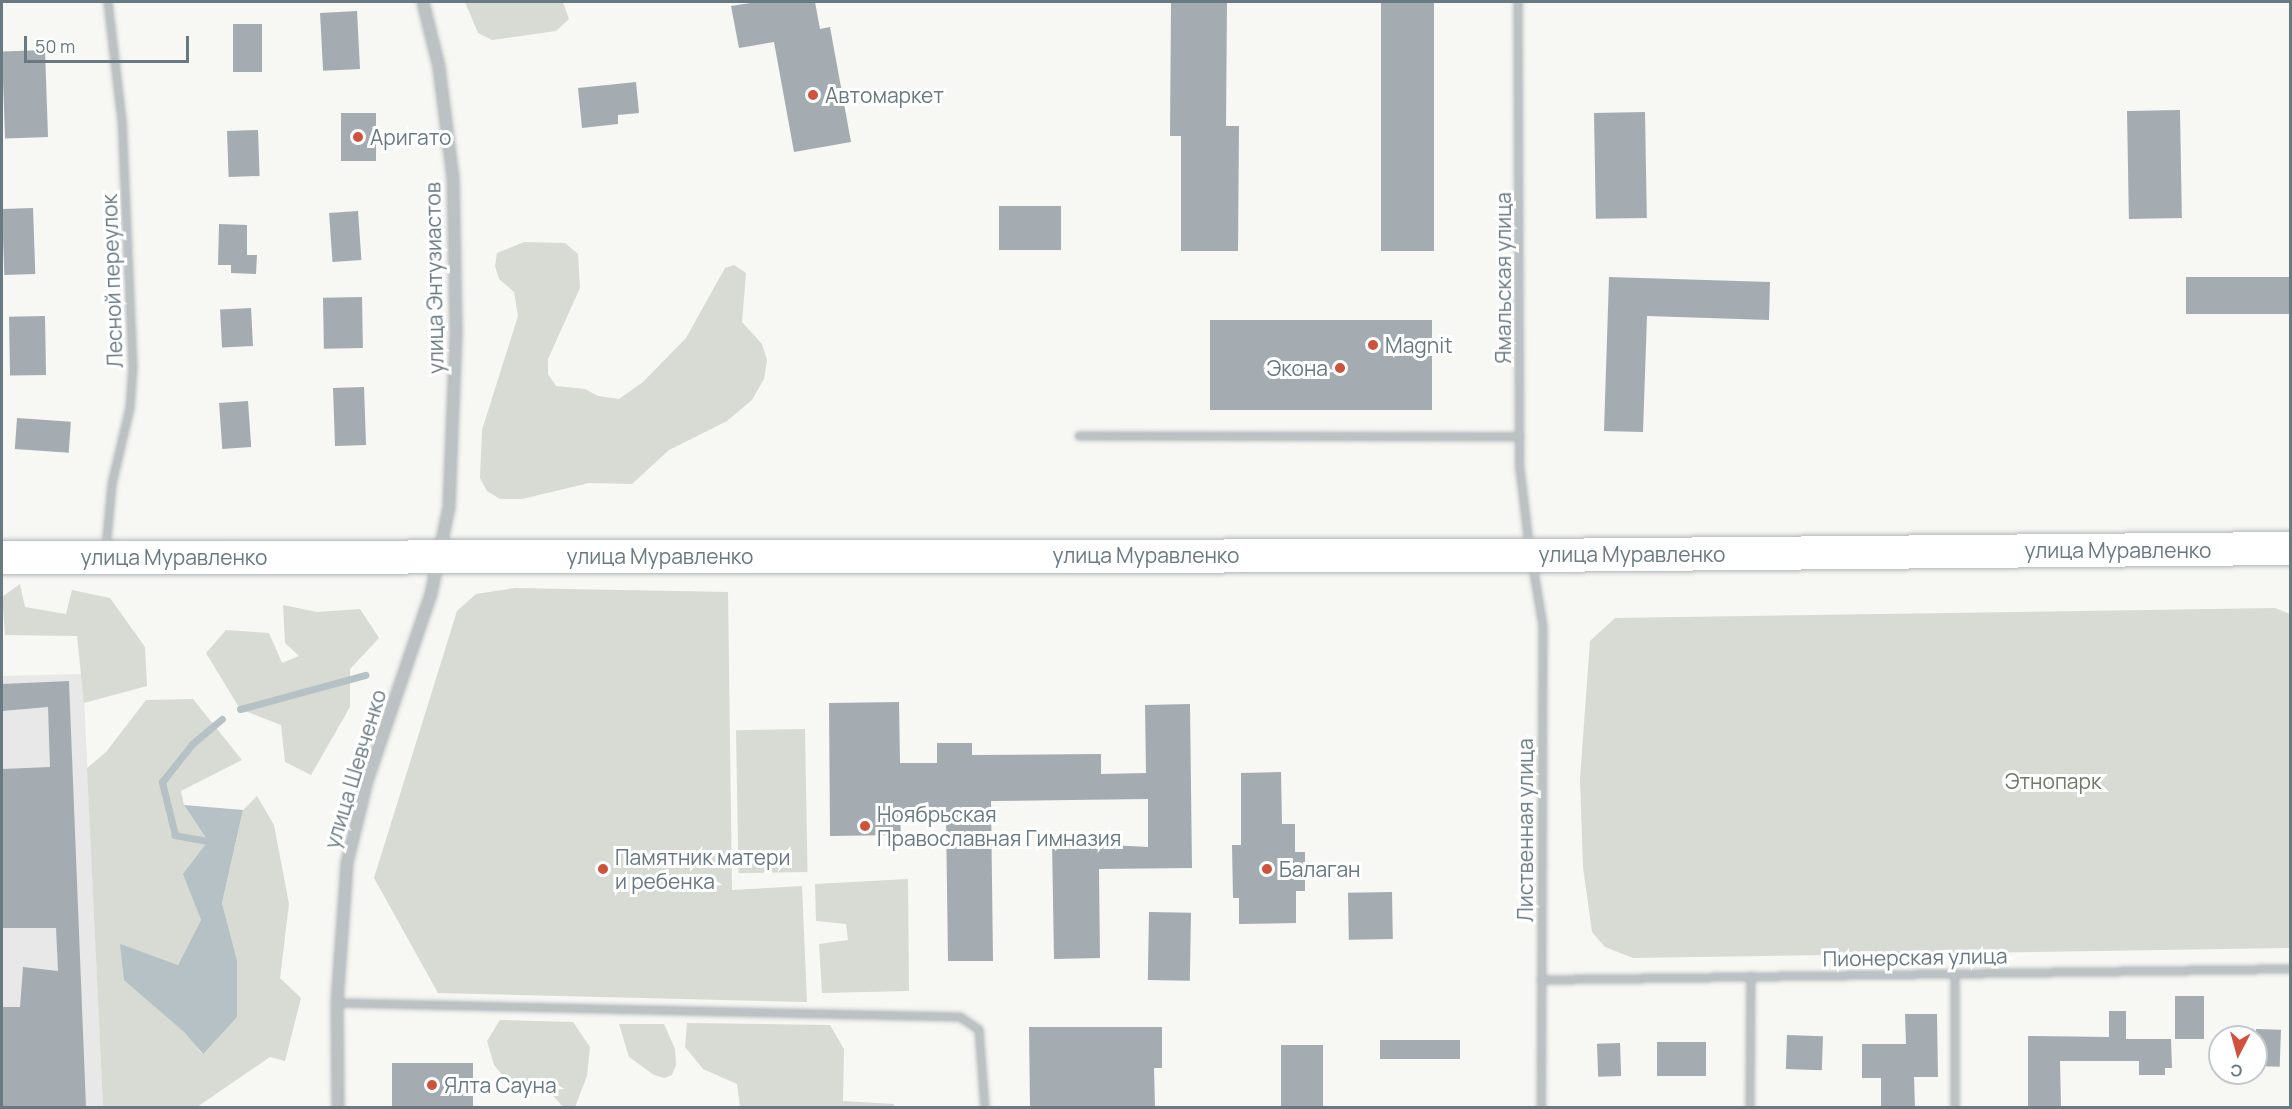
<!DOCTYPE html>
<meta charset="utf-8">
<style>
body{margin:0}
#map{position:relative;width:2292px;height:1109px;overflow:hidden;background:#f7f7f4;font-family:Manrope,sans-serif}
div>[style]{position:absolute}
.built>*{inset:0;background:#e8e8e8}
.green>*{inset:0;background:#d7dbd4;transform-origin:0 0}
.water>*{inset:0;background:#b5c1c4}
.stream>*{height:7px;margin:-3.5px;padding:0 3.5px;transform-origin:3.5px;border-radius:3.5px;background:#b5c1c4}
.building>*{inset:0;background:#a4acb1;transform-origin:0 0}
.roads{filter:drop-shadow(0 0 2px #b0b6b8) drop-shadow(0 0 2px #b0b6b8)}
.minor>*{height:6px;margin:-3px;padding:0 3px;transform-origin:3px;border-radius:3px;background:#bcc1c4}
.tertiary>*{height:10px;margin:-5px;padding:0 5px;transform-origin:5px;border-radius:5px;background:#bcc1c4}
.primary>*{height:33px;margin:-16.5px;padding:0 16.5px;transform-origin:16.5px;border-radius:16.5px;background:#fff}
.dots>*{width:16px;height:16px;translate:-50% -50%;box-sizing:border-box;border:3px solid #fff;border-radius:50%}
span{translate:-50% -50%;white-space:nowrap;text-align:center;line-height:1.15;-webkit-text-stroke:6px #fff;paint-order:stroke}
.poi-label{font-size:21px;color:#697982}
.left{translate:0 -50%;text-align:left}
.right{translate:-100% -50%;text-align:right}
.street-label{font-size:21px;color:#697982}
.park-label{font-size:21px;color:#6d7a67}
.frame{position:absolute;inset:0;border:3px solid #697982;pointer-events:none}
.north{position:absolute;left:2208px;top:1025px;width:60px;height:60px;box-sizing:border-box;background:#fff;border:2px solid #c3c9cd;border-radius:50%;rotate:186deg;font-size:16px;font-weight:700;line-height:24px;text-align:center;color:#697982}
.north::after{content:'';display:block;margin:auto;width:21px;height:27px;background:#cf523c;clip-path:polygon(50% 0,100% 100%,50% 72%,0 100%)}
.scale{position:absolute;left:24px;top:36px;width:165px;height:27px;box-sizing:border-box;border:3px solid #697982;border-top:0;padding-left:8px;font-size:18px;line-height:21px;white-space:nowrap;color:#697982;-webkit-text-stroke:4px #fff;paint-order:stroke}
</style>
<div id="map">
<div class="built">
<div style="clip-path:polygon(83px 674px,103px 1107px,2px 1107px,2px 676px)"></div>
</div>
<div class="green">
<div style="clip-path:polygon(465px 2px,563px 2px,569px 19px,556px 31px,492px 40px,478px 33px)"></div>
<div style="clip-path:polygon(524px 242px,565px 243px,578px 254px,580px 288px,548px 359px,548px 374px,556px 386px,585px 389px,598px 396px,619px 399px,643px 382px,686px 338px,725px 268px,734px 265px,746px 273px,742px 322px,762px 344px,767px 360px,764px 379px,752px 400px,727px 421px,669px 450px,632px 484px,589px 483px,522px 499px,500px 499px,487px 491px,480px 478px,482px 430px,518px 316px,514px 292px,499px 279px,495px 266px,497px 253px)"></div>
<div style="clip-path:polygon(20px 584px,25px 607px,66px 614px,72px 590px,110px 598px,145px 647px,147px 686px,84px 703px,77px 636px,5px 635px,2px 597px)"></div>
<div style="clip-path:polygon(515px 588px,728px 592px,732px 890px,802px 886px,807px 1002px,438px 993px,374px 878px,457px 611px,476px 594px)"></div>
<div style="clip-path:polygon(283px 605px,317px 612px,360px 609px,379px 638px,350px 669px,350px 707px,311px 775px,285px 762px,281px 725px,240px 709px,206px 653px,226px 630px,269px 633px,282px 663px,299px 656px,285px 643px)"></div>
<div style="clip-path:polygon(2275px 608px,2290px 614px,2290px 948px,1633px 958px,1605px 947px,1592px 932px,1583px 867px,1580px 779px,1590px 641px,1615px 618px)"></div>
<div style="clip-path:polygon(193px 699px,242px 760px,181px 791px,184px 805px,208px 841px,184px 874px,201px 920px,178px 965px,120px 945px,202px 1054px,237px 960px,222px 903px,243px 810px,257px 796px,274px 825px,289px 904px,280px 978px,301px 998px,285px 1061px,270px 1057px,197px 1107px,103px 1107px,87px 768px,106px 752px,146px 700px)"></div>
<div style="left:805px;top:729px;width:143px;height:69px;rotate:89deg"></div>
<div style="clip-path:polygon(908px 879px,909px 991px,822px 993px,819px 944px,848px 940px,846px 924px,816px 921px,815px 884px)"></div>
<div style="clip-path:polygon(500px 1020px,573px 1022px,590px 1047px,587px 1076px,575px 1107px,563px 1107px,549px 1091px,518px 1094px,494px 1065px,487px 1041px)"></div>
<div style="clip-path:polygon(687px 1023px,830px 1025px,844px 1049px,843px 1101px,894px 1104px,894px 1107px,740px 1107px,737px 1084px,703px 1069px,685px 1047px)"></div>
<div style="clip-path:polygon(619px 1024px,664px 1024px,675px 1049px,676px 1065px,672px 1075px,664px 1078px,654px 1075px,629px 1057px)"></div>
</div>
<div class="water">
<div style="clip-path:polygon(184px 805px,243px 810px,222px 903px,237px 960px,237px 1017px,203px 1054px,184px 1032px,124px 980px,120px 944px,178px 965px,201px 920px,183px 874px,208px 841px)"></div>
</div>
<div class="stream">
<div style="left:240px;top:709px;width:130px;rotate:-15.2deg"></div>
<div style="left:208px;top:841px;width:34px;rotate:-170deg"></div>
<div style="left:175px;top:835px;width:55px;rotate:-103.8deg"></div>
<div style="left:162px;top:782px;width:48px;rotate:-51.7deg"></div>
<div style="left:192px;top:744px;width:39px;rotate:-40deg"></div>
</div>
<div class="building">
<div style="clip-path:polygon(757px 2px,815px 2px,820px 29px,830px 27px,851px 142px,794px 152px,774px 42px,739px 48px,731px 6px)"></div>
<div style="clip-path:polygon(1171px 2px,1227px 2px,1226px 126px,1239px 126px,1238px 251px,1181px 251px,1181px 136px,1170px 136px)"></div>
<div style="left:1381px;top:2px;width:53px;height:249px"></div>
<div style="left:357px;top:11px;width:58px;height:37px;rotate:87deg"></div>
<div style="left:233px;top:24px;width:29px;height:48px"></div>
<div style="left:45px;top:50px;width:87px;height:43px;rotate:88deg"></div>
<div style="clip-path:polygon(636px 82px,639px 113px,618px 115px,618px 124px,582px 128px,578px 88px)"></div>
<div style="left:2180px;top:110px;width:108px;height:53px;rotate:89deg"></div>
<div style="left:1645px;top:112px;width:106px;height:51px;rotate:89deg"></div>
<div style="left:341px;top:113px;width:35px;height:48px"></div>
<div style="left:258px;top:130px;width:46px;height:31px;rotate:88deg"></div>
<div style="left:999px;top:206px;width:62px;height:44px"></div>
<div style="left:33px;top:208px;width:66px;height:31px;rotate:88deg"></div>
<div style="left:358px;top:211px;width:49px;height:29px;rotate:86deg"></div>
<div style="clip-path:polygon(219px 224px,247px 225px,247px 255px,257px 255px,256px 274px,231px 273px,231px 265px,218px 265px)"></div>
<div style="clip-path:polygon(1609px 277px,1770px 282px,1769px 320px,1647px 316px,1643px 432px,1604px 431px)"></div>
<div style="left:2290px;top:277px;width:37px;height:104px;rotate:90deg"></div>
<div style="left:362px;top:297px;width:51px;height:39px;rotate:89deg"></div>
<div style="left:251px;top:308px;width:38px;height:31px;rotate:87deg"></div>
<div style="left:45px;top:316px;width:59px;height:36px;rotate:89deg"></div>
<div style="left:1432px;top:320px;width:90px;height:222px;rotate:90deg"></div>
<div style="left:364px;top:387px;width:58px;height:31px;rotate:88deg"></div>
<div style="left:248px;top:401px;width:46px;height:29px;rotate:86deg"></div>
<div style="left:17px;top:418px;width:54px;height:31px;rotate:4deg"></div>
<div style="clip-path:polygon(69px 681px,86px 1107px,2px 1107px,2px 1007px,20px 1007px,23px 967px,58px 971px,56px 928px,2px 928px,2px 769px,50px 767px,48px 707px,2px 711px,2px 684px)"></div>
<div style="clip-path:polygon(899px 702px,900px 763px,937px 763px,937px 743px,972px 743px,972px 755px,1101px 754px,1101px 774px,1146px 773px,1145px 705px,1190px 704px,1192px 868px,1099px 869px,1100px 958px,1054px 959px,1052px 842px,1148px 847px,1148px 799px,991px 801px,993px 961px,948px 961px,946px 816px,900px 817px,901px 835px,830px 836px,829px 703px)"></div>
<div style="clip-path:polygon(1281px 772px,1282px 824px,1295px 824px,1295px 852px,1305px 852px,1305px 891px,1296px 891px,1296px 923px,1239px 924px,1239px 898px,1233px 898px,1232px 845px,1241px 845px,1241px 773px)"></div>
<div style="left:1392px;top:892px;width:47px;height:44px;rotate:89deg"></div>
<div style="left:1149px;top:912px;width:42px;height:68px;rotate:1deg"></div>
<div style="left:2204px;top:996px;width:43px;height:29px;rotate:90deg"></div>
<div style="clip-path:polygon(2109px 1011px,2126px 1011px,2126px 1039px,2171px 1039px,2172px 1068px,2165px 1068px,2165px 1075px,2139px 1075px,2139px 1061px,2060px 1061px,2061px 1107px,2028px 1107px,2028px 1036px,2109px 1037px)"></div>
<div style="clip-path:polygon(1905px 1014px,1937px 1014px,1938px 1077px,1914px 1077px,1915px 1107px,1881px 1107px,1881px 1078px,1862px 1078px,1862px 1044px,1906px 1044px)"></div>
<div style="clip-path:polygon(1029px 1027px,1162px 1027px,1162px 1068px,1154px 1068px,1155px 1107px,1030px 1107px)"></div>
<div style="left:2256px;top:1029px;width:25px;height:37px;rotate:2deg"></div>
<div style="left:1787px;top:1035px;width:36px;height:34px;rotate:2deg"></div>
<div style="left:1460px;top:1040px;width:19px;height:80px;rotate:90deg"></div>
<div style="left:1657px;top:1042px;width:49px;height:34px"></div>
<div style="left:1620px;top:1043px;width:33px;height:23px;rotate:88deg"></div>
<div style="left:1281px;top:1045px;width:42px;height:62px"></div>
<div style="left:392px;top:1063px;width:81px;height:44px"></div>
</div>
<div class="roads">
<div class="minor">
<div style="left:1518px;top:2px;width:467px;rotate:89.8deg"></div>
<div style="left:1520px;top:469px;width:76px;rotate:83.2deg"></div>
<div style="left:1079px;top:436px;width:441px;rotate:0.1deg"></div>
<div style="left:106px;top:548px;width:64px;rotate:-84.6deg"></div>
<div style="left:112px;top:484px;width:78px;rotate:-76.7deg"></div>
<div style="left:130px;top:408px;width:39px;rotate:-86deg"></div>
<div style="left:133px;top:369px;width:248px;rotate:-92.5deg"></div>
<div style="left:122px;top:121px;width:120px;rotate:-96.7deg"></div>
<div style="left:1533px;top:566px;width:61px;rotate:80.5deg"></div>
<div style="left:1543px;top:626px;width:482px;rotate:90.2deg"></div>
<div style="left:1955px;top:973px;width:135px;rotate:90deg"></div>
<div style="left:1541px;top:980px;width:749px;rotate:-0.84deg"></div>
<div style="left:337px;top:1003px;width:623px;rotate:1.29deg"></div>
<div style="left:960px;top:1017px;width:23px;rotate:34deg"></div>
<div style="left:979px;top:1030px;width:78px;rotate:85.6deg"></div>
<div style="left:1750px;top:1108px;width:132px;rotate:-89.6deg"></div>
</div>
<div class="tertiary">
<div style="left:338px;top:1108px;width:105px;rotate:-90.5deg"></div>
<div style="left:337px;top:1003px;width:140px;rotate:-85.9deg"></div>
<div style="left:347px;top:863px;width:84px;rotate:-76.3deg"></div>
<div style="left:367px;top:781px;width:198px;rotate:-71.1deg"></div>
<div style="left:431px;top:594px;width:89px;rotate:-78.3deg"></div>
<div style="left:449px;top:507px;width:177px;rotate:-87.7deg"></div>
<div style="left:456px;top:330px;width:152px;rotate:-91.1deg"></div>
<div style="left:453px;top:178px;width:112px;rotate:-97.2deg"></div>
<div style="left:439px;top:67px;width:67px;rotate:-103.8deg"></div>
</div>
<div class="primary">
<div style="left:2px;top:557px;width:1529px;rotate:-0.07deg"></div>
<div style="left:1531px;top:555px;width:759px;rotate:-0.53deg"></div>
</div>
</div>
<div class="dots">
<div style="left:813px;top:95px;background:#cf523c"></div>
<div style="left:358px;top:137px;background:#cf523c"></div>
<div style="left:1373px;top:345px;background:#cf523c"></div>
<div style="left:1340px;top:368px;background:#cf523c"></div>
<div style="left:865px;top:826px;background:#cf523c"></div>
<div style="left:603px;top:869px;background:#cf523c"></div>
<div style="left:1267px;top:869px;background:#cf523c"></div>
<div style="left:432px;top:1085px;background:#cf523c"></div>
</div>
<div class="poi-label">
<span class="left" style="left:825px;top:95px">Автомаркет</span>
<span class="left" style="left:370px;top:137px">Аригато</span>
<span class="left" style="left:1385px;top:345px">Magnit</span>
<span class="right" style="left:1328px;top:368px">Экона</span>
<span class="left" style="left:877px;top:826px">Ноябрьская<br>Православная Гимназия</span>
<span class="left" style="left:615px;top:869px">Памятник матери<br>и ребенка</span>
<span class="left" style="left:1279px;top:869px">Балаган</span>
<span class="left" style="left:444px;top:1085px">Ялта Сауна</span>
</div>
<div class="street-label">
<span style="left:434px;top:278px;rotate:-91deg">улица Энтузиастов</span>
<span style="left:1503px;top:278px;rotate:-90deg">Ямальская улица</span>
<span style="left:112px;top:281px;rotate:-92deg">Лесной переулок</span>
<span style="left:2118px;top:550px">улица Муравленко</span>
<span style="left:1632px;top:554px">улица Муравленко</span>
<span style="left:1146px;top:555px">улица Муравленко</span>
<span style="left:660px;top:556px">улица Муравленко</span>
<span style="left:174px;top:557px">улица Муравленко</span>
<span style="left:355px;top:769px;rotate:-73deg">улица Шевченко</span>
<span style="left:1525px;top:830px;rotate:-90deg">Лиственная улица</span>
<span style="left:1915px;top:957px;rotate:-1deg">Пионерская улица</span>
</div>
<div class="park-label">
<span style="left:2053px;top:781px">Этнопарк</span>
</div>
<div class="frame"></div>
<div class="north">С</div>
<div class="scale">50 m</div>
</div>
